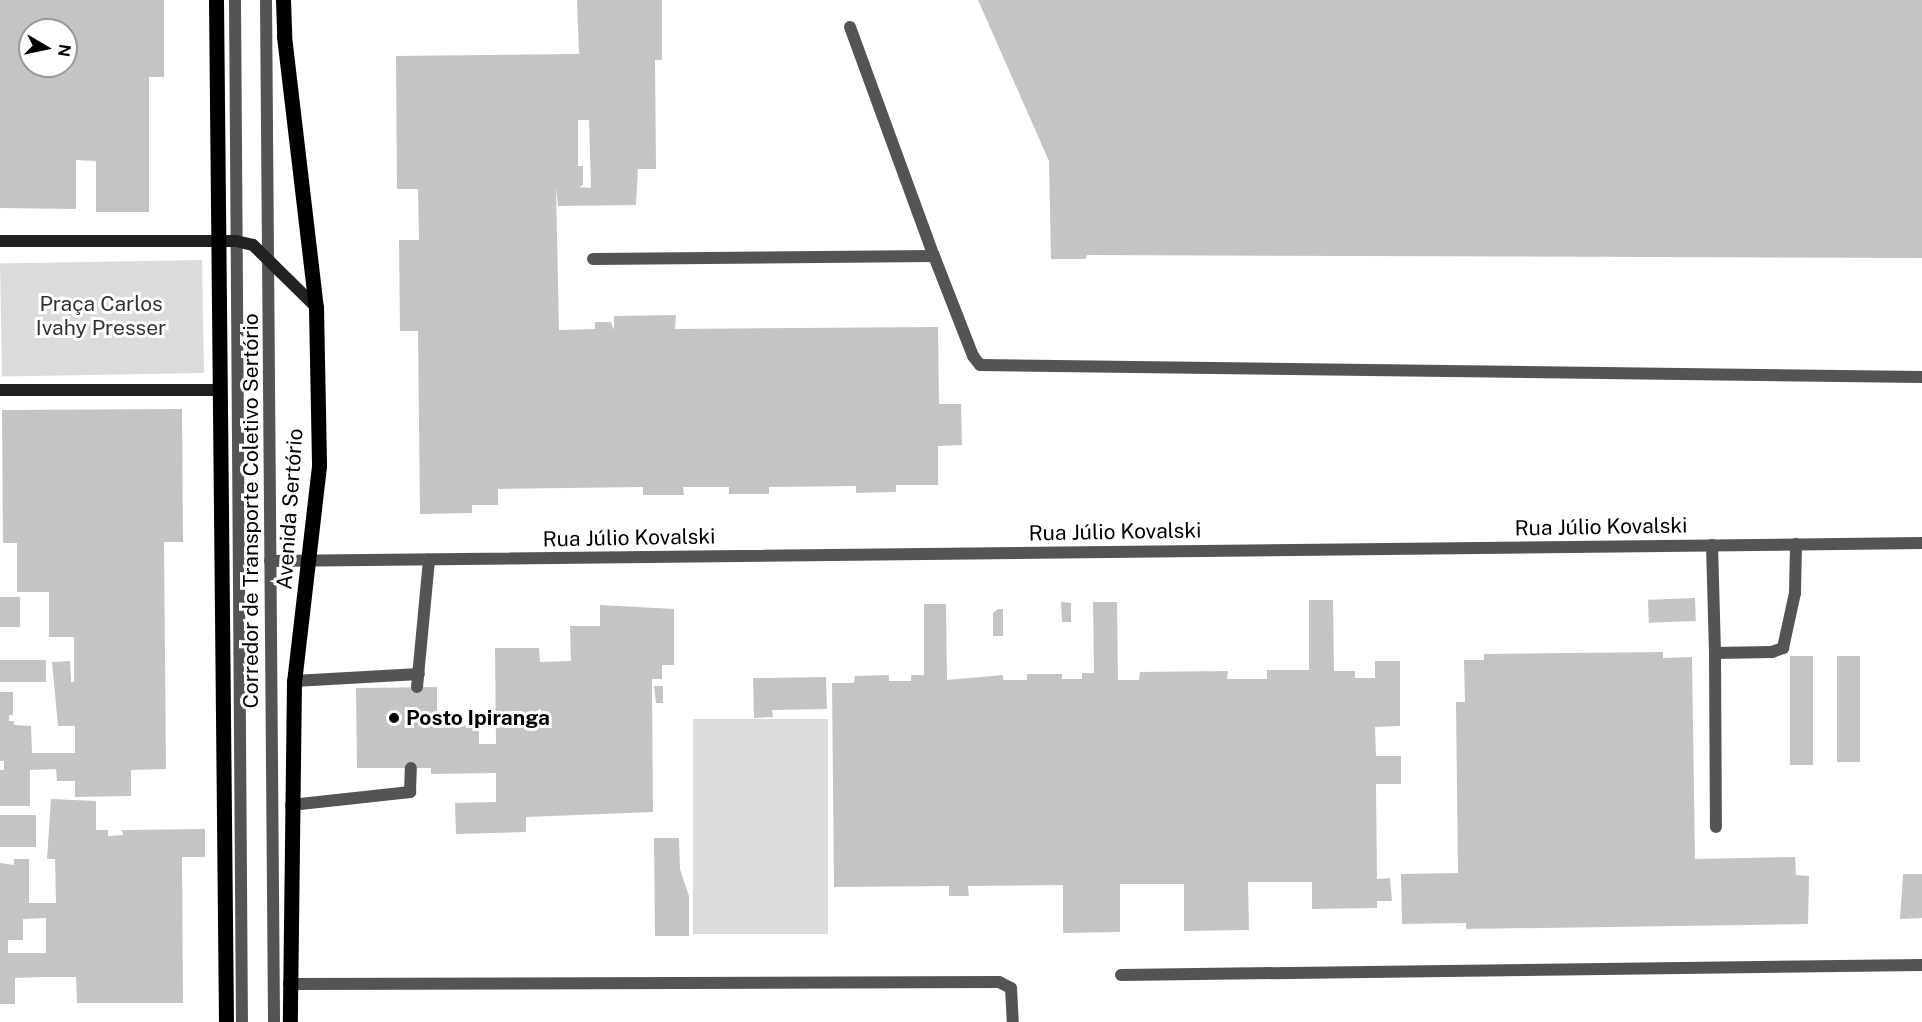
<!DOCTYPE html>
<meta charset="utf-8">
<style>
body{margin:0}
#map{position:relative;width:1922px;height:1022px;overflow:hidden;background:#fff;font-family:"Public Sans",sans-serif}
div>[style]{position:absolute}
.green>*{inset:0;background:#dbdbdb;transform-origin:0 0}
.building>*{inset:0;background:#c4c4c4;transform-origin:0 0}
.service>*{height:12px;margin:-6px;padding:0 6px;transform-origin:6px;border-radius:6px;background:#545454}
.secondary>*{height:12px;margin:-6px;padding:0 6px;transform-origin:6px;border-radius:6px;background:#212121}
.primary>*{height:15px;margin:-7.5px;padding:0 7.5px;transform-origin:7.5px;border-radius:7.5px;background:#000}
.dots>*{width:16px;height:16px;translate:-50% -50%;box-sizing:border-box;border:3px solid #fff;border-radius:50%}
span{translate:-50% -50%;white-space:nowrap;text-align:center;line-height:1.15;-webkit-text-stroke:6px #fff;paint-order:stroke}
.park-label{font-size:21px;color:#323232}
.street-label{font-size:21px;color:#000}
.poi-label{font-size:21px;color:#000;font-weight:700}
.left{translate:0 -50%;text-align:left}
.north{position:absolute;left:18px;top:18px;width:60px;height:60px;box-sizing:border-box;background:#fff;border:2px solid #999;border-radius:50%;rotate:99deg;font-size:16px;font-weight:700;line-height:24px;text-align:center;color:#000}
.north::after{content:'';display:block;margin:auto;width:21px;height:27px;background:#000;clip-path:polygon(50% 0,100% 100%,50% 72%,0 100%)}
</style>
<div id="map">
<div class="green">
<div style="left:202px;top:260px;width:113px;height:202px;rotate:89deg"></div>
<div style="left:693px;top:719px;width:135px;height:215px"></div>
</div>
<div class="building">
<div style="clip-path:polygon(evenodd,0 0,164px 0,164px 77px,149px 77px,149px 212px,96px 212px,96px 161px,76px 160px,76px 209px,0 208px,0 0,30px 30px,66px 30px,66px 66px,30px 66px,30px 30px)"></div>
<div style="clip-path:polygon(evenodd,577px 0,662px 0,662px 60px,655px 60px,656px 169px,638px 169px,636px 205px,558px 206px,556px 186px,559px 330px,595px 329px,595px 322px,611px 322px,614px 330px,614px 316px,676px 315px,675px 329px,938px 327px,939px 404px,961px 404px,962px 445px,938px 446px,938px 485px,896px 485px,896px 492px,856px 493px,856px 486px,769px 487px,769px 494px,729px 494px,729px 487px,683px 487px,684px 495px,643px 495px,643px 487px,498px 489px,498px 505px,472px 505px,472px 513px,420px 514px,418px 331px,400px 331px,399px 240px,419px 240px,418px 189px,397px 189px,396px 56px,579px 54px,577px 0,578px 120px,589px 120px,591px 188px,579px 187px,583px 185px,583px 166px,578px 166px,578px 120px)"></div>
<div style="clip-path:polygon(978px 0,1922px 0,1922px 258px,1087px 255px,1086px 259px,1051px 259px,1049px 161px)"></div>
<div style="clip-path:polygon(182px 409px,183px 542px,164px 542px,166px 769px,131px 770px,131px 796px,75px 797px,75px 781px,57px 781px,56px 769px,30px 770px,30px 806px,0 806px,0 770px,4px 770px,4px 761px,0 761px,0 692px,13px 692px,13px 715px,9px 715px,9px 721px,14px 721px,14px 725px,31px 726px,32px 753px,75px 753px,75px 726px,58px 726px,52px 662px,70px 661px,71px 682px,74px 682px,74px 637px,49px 637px,49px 592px,17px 592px,17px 543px,3px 543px,2px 410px)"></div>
<div style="left:0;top:597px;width:20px;height:30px"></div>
<div style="left:1695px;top:598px;width:23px;height:47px;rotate:88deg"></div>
<div style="clip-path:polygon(1309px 600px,1333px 600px,1334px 671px,1355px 671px,1355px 678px,1375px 678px,1375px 661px,1400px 661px,1400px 726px,1375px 727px,1376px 756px,1401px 756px,1401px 784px,1376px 784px,1377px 879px,1390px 878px,1392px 901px,1377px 901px,1377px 908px,1312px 909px,1312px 882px,1248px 882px,1249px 930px,1184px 931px,1184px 884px,1120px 884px,1120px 932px,1063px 933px,1063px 885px,968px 886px,969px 896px,949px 896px,949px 886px,834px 887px,832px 683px,854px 683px,855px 676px,889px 675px,889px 681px,911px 681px,911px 675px,924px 675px,924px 604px,946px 604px,947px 680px,1003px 675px,1003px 680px,1027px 680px,1027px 674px,1062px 674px,1062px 679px,1082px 679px,1082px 673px,1094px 673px,1093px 602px,1117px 602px,1118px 680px,1139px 680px,1140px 672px,1228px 671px,1227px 679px,1267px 679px,1267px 670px,1309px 670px)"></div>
<div style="clip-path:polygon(1061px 602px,1071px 603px,1071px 622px,1062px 622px)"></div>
<div style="clip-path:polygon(600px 605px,674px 609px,674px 665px,662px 665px,662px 679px,652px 679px,653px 812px,526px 817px,526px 832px,456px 834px,455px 803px,496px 802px,496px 773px,431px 774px,431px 768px,357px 768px,356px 688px,437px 687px,437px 728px,479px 725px,479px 744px,496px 744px,495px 648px,539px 648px,540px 662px,571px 661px,570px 626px,600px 626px)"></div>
<div style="clip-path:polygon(998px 609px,1003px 609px,1003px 636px,993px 636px,993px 613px)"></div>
<div style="clip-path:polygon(1663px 652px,1663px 658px,1692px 657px,1695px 859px,1795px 857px,1796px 875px,1809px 876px,1808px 924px,1466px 929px,1466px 923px,1402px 924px,1401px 874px,1458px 873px,1456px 702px,1465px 702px,1464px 660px,1484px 660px,1484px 654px)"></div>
<div style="left:1790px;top:656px;width:23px;height:109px"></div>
<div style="left:1837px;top:656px;width:23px;height:106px"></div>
<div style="left:0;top:660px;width:46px;height:22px"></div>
<div style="clip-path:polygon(826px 677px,827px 709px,772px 710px,773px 717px,754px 718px,753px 678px)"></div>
<div style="clip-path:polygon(654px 686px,663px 686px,663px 703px,656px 703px)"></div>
<div style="clip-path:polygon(evenodd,51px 799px,96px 801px,96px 830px,108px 830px,108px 836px,123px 835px,122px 830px,205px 829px,205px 857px,182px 857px,183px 1003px,77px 1003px,76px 977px,41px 977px,15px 978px,15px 1004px,0 1004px,0 863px,14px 865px,14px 859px,29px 859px,29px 903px,56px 903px,55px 859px,47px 859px,51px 799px,46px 918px,46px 953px,8px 953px,8px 940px,23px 940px,23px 919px,46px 918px)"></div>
<div style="left:0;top:815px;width:36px;height:32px"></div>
<div style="clip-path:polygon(654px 838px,679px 838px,680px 869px,689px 896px,689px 936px,655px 936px)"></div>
<div style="clip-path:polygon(1903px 874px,1922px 874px,1922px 918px,1900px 919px)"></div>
</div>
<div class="service">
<div style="left:235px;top:0;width:1022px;rotate:89.61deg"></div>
<div style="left:266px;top:0;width:1022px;rotate:89.55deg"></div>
<div style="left:850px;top:27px;width:244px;rotate:69.9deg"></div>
<div style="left:934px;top:256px;width:107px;rotate:68.7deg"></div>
<div style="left:973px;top:356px;width:11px;rotate:52deg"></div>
<div style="left:980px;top:365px;width:942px;rotate:0.73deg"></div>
<div style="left:593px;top:259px;width:341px;rotate:-0.5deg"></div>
<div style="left:1712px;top:545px;width:108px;rotate:88.4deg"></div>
<div style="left:1715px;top:653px;width:57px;rotate:-1deg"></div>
<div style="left:1772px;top:652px;width:12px;rotate:-20deg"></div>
<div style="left:1783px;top:648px;width:56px;rotate:-77.7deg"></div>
<div style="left:1795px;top:593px;width:49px;rotate:-88.8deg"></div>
<div style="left:270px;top:561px;width:1652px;rotate:-0.62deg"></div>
<div style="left:1715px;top:653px;width:174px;rotate:89.7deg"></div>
<div style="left:294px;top:681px;width:125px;rotate:-3.2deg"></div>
<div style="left:417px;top:687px;width:128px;rotate:-84.6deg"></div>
<div style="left:291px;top:805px;width:120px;rotate:-6.2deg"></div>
<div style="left:410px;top:792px;width:24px;rotate:-88deg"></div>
<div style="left:1121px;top:975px;width:801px;rotate:-0.72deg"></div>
<div style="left:289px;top:984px;width:710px;rotate:-0.16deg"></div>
<div style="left:999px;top:982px;width:13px;rotate:27deg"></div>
<div style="left:1011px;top:988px;width:34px;rotate:87deg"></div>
</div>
<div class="secondary">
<div style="left:0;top:241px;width:236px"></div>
<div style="left:236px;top:241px;width:17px;rotate:13deg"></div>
<div style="left:253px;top:245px;width:88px;rotate:44.5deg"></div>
<div style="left:0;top:390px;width:217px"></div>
</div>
<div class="primary">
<div style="left:216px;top:0;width:1022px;rotate:89.44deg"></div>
<div style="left:283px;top:0;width:36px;rotate:88deg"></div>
<div style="left:284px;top:36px;width:273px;rotate:83.3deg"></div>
<div style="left:316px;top:307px;width:159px;rotate:88.9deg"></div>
<div style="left:319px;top:466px;width:216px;rotate:96.6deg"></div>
<div style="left:294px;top:681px;width:341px;rotate:90.7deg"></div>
</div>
<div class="dots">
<div style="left:394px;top:718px;background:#000"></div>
</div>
<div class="park-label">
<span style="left:101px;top:316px">Praça Carlos<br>Ivahy Presser</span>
</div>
<div class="street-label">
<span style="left:290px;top:509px;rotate:-86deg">Avenida Sertório</span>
<span style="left:251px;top:511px;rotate:-90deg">Corredor de Transporte Coletivo Sertório</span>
<span style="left:1601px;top:527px;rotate:-1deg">Rua Júlio Kovalski</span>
<span style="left:1115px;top:532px;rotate:-1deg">Rua Júlio Kovalski</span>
<span style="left:629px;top:538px;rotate:-1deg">Rua Júlio Kovalski</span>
</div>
<div class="poi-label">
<span class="left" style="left:406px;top:718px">Posto Ipiranga</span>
</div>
<div class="north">N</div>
</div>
